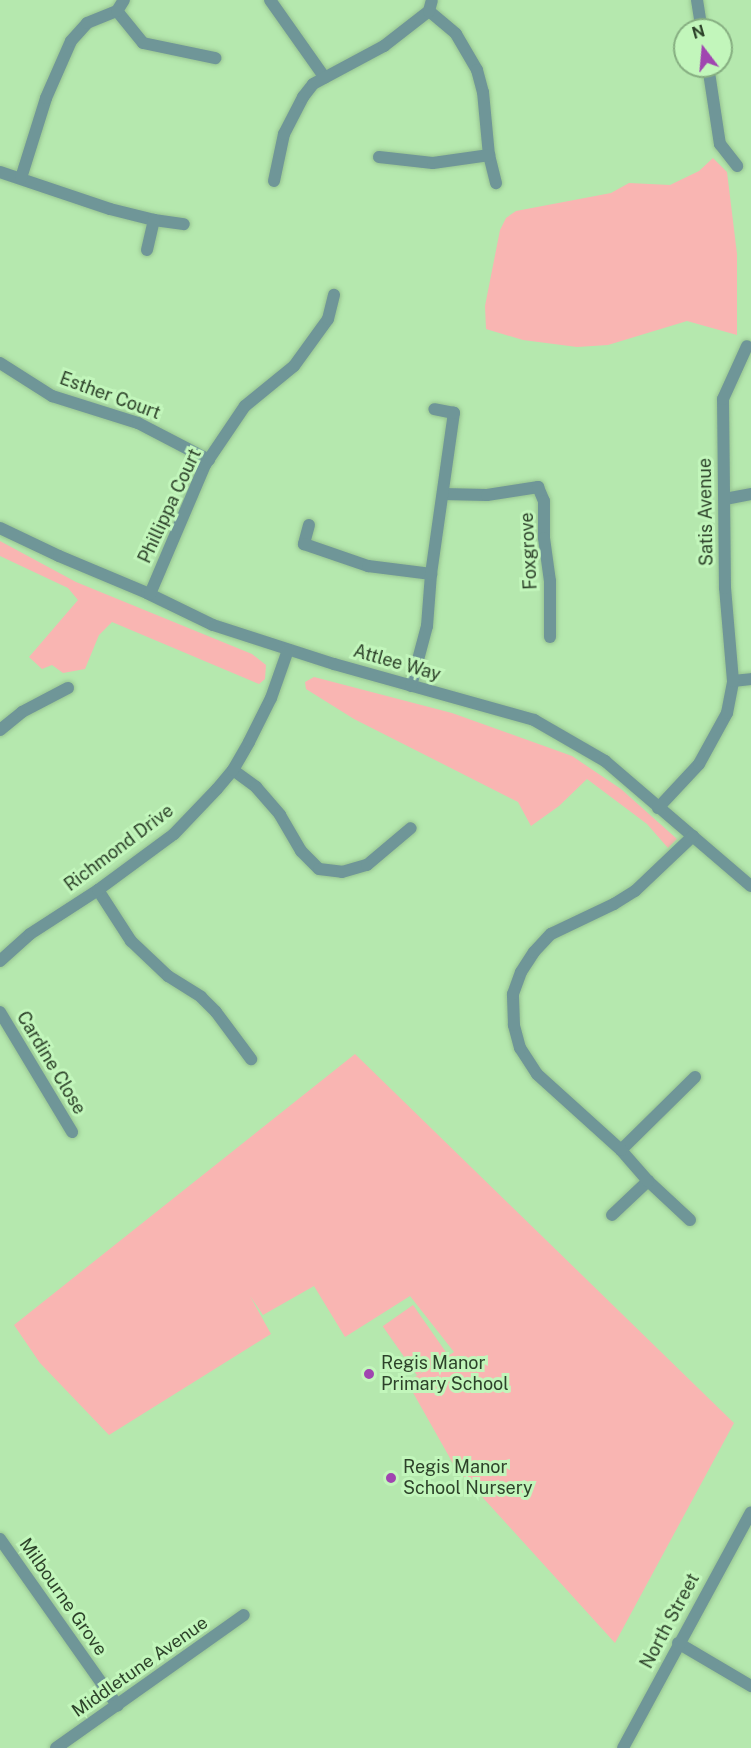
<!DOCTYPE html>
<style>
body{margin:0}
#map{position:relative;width:751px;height:1748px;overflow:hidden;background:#b5e8ae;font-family:"Public Sans",sans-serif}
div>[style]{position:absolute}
.green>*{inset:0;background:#f9b5b2;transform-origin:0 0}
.roads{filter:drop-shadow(0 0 2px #97c391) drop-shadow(0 0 2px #97c391)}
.minor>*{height:12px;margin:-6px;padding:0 6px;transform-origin:6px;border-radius:6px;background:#6f9698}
.dots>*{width:16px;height:16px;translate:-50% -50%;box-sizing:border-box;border:3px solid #c2f6bb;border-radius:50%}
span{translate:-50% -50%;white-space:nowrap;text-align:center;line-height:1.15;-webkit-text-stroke:6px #c2f6bb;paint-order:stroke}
.street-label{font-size:18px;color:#2d422a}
.poi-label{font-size:18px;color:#2d422a}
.left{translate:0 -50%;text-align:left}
.north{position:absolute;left:673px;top:18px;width:60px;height:60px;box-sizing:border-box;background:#c2f6bb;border:2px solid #86ae81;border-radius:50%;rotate:344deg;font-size:16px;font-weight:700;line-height:24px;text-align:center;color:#2d422a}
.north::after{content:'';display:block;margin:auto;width:21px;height:27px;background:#a045b0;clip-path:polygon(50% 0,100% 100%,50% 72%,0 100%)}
</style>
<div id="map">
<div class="green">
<div style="clip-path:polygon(713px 158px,727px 172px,737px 254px,737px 335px,687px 321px,608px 345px,577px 347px,523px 340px,486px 329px,485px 306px,500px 230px,506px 218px,516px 211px,611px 193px,629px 183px,670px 185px,699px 171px)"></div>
<div style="clip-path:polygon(0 541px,76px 582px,252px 654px,266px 665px,265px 679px,259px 684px,112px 622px,99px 635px,85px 669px,63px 673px,52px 665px,42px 669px,29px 657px,78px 600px,68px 588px,0 556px)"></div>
<div style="clip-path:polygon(314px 677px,452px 713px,572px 756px,621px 789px,677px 839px,668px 848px,647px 824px,587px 779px,559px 806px,531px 826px,518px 802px,354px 719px,306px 689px,305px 682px)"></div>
<div style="clip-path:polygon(355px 1054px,734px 1423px,615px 1643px,455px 1467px,407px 1382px,454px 1352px,410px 1296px,345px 1337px,314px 1286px,263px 1315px,250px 1296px,271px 1334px,109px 1435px,40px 1363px,14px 1325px)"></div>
<div style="left:413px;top:1305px;width:60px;height:37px;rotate:55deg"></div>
</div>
<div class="roads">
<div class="minor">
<div style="left:270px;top:0;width:95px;rotate:54.8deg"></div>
<div style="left:697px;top:0;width:30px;rotate:81deg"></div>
<div style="left:117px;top:11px;width:41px;rotate:50.9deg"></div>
<div style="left:143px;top:43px;width:74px;rotate:11.8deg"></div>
<div style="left:429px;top:11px;width:35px;rotate:40deg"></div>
<div style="left:456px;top:34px;width:42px;rotate:59.7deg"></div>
<div style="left:477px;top:70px;width:23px;rotate:75deg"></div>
<div style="left:483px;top:92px;width:63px;rotate:84.6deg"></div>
<div style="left:489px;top:155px;width:29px;rotate:76deg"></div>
<div style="left:708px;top:66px;width:79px;rotate:81.3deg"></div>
<div style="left:720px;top:144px;width:28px;rotate:52deg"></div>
<div style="left:379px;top:157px;width:54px;rotate:6.3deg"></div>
<div style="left:433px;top:163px;width:57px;rotate:-8.1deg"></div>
<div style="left:0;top:172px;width:116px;rotate:18.6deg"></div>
<div style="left:110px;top:209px;width:45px;rotate:14deg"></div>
<div style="left:154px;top:220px;width:30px;rotate:8deg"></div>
<div style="left:21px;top:178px;width:84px;rotate:-72.6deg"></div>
<div style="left:46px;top:98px;width:62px;rotate:-66.3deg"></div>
<div style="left:71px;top:41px;width:24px;rotate:-48deg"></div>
<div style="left:87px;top:23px;width:32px;rotate:-22deg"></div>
<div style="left:117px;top:11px;width:13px;rotate:-58deg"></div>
<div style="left:274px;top:181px;width:48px;rotate:-78deg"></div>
<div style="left:284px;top:134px;width:42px;rotate:-62.8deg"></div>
<div style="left:303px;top:97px;width:16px;rotate:-52deg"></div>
<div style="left:313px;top:84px;width:81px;rotate:-28.2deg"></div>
<div style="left:384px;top:46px;width:57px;rotate:-37.9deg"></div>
<div style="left:429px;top:11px;width:11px;rotate:-75deg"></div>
<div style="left:147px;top:250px;width:31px;rotate:-77deg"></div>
<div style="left:0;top:363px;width:62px;rotate:32.4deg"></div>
<div style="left:52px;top:396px;width:90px;rotate:17.4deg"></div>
<div style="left:138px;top:423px;width:80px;rotate:27.5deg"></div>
<div style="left:443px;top:494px;width:44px;rotate:1.3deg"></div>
<div style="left:487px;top:495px;width:52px;rotate:-8.9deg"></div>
<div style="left:538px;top:487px;width:15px;rotate:67deg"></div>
<div style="left:544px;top:501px;width:37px;rotate:90deg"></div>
<div style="left:544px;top:538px;width:43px;rotate:82.1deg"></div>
<div style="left:550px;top:581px;width:56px;rotate:90deg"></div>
<div style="left:725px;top:499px;width:26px;rotate:-11deg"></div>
<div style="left:309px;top:525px;width:20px;rotate:105deg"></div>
<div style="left:304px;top:544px;width:68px;rotate:19deg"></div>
<div style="left:368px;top:566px;width:64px;rotate:7.2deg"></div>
<div style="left:0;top:528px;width:65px;rotate:25.4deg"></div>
<div style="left:59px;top:556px;width:95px;rotate:22.8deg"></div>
<div style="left:147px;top:593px;width:73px;rotate:25.9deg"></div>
<div style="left:213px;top:625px;width:127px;rotate:17.9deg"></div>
<div style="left:334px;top:664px;width:208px;rotate:15.6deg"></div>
<div style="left:534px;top:720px;width:82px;rotate:30deg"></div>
<div style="left:605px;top:761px;width:192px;rotate:40.6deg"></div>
<div style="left:150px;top:594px;width:140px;rotate:-66.9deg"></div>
<div style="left:205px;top:465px;width:71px;rotate:-55.9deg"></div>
<div style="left:245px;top:406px;width:63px;rotate:-39.2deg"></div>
<div style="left:294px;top:366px;width:58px;rotate:-54.1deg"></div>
<div style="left:328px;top:319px;width:25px;rotate:-76deg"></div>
<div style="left:733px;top:681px;width:18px;rotate:-6deg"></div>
<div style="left:411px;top:686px;width:62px;rotate:-75.1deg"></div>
<div style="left:427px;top:626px;width:52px;rotate:-85.6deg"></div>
<div style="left:431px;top:574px;width:163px;rotate:-81.9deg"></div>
<div style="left:454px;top:413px;width:20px;rotate:-169deg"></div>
<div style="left:0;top:730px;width:28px;rotate:-39deg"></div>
<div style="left:22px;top:712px;width:52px;rotate:-27.6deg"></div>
<div style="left:233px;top:770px;width:29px;rotate:36deg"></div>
<div style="left:256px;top:787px;width:37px;rotate:49deg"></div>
<div style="left:280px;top:815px;width:42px;rotate:59.7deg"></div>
<div style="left:301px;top:851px;width:25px;rotate:45deg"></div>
<div style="left:319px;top:869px;width:23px;rotate:7deg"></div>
<div style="left:342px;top:872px;width:26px;rotate:-16deg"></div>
<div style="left:367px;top:865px;width:57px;rotate:-40.1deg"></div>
<div style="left:658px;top:808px;width:60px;rotate:-47deg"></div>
<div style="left:699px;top:764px;width:58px;rotate:-61.2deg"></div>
<div style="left:727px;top:713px;width:33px;rotate:-79deg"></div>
<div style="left:733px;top:681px;width:93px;rotate:-94.9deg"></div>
<div style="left:725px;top:588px;width:189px;rotate:-90.6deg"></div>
<div style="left:723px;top:399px;width:58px;rotate:-65.6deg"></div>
<div style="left:98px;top:890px;width:61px;rotate:57.1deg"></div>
<div style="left:131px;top:941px;width:51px;rotate:43.4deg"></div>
<div style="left:168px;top:976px;width:39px;rotate:32deg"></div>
<div style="left:201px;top:997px;width:21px;rotate:45deg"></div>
<div style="left:216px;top:1012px;width:59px;rotate:53.3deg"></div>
<div style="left:0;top:961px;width:40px;rotate:-42deg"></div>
<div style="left:30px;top:934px;width:81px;rotate:-32.9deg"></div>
<div style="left:98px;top:890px;width:94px;rotate:-36.4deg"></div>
<div style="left:174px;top:834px;width:62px;rotate:-46.3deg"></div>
<div style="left:217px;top:789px;width:25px;rotate:-50deg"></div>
<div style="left:233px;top:770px;width:32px;rotate:-60deg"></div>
<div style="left:249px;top:742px;width:49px;rotate:-63.4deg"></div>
<div style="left:271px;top:698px;width:51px;rotate:-70.5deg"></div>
<div style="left:0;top:1012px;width:140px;rotate:59deg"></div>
<div style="left:621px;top:1150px;width:104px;rotate:-44.6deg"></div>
<div style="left:612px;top:1215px;width:50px;rotate:-43.4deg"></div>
<div style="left:690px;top:1220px;width:57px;rotate:-137.1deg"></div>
<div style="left:648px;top:1181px;width:41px;rotate:-131.1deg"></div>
<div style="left:621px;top:1150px;width:113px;rotate:-137.9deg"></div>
<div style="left:537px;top:1074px;width:31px;rotate:-123deg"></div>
<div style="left:520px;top:1048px;width:24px;rotate:-105deg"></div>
<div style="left:514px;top:1025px;width:31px;rotate:-92deg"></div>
<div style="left:513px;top:994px;width:23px;rotate:-70deg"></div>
<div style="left:521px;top:972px;width:24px;rotate:-57deg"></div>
<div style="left:534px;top:952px;width:25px;rotate:-47deg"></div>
<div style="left:551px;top:934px;width:70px;rotate:-25.5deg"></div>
<div style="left:614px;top:904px;width:25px;rotate:-32deg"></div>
<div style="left:635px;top:891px;width:80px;rotate:-43.5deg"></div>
<div style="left:0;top:1539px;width:204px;rotate:54.8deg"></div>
<div style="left:678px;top:1643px;width:85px;rotate:30.5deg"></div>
<div style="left:56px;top:1748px;width:230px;rotate:-35.3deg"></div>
<div style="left:623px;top:1748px;width:268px;rotate:-61.5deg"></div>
</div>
</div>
<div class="dots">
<div style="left:369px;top:1374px;background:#a045b0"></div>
<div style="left:391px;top:1478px;background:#a045b0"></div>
</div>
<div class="street-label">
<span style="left:110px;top:396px;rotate:20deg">Esther Court</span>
<span style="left:170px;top:506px;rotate:-65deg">Phillippa Court</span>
<span style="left:706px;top:512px;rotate:-91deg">Satis Avenue</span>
<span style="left:529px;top:551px;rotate:-93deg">Foxgrove</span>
<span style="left:397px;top:663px;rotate:16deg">Attlee Way</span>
<span style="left:119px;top:848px;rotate:-37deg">Richmond Drive</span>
<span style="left:51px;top:1063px;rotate:59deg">Cardine Close</span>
<span style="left:63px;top:1597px;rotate:55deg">Milbourne Grove</span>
<span style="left:670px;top:1621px;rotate:-62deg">North Street</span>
<span style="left:140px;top:1667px;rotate:-35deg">Middletune Avenue</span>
</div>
<div class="poi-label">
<span class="left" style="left:381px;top:1374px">Regis Manor<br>Primary School</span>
<span class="left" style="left:403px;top:1478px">Regis Manor<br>School Nursery</span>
</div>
<div class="north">N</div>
</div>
